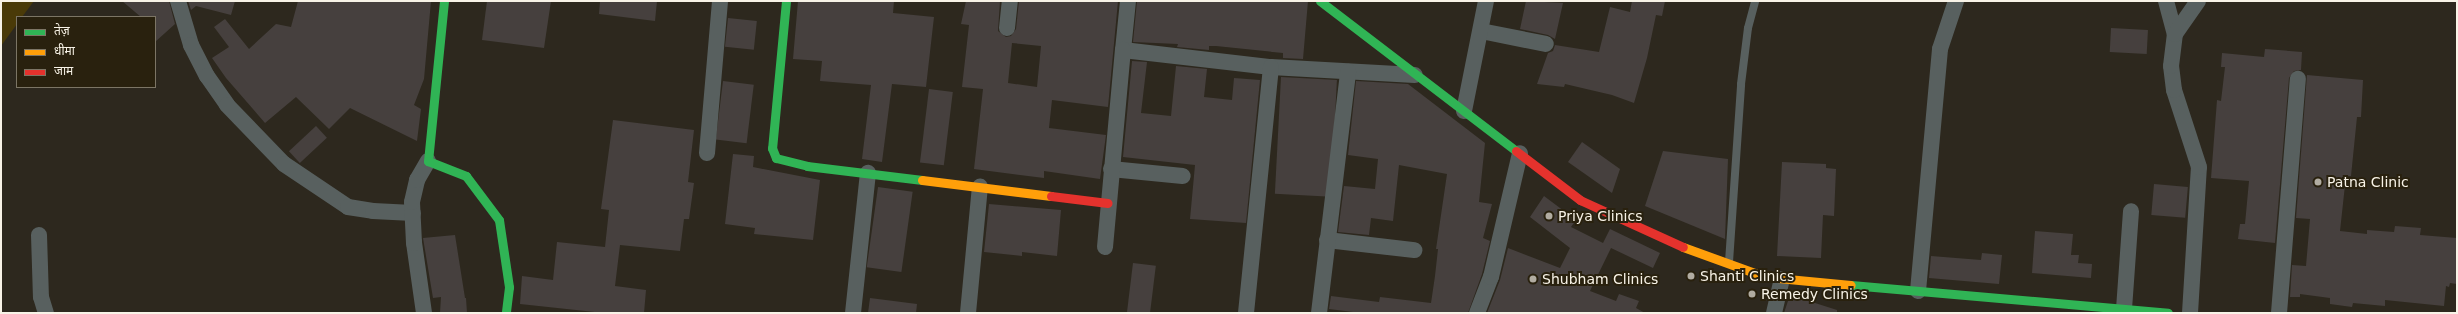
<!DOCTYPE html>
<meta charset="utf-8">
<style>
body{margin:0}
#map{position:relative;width:2458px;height:314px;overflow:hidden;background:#2d281e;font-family:"DejaVu Sans","Noto Sans Devanagari",sans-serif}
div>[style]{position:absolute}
.green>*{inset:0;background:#4a3a08}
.building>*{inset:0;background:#46403e;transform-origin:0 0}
.lane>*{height:8px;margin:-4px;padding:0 4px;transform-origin:4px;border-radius:4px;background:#58605f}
.street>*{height:16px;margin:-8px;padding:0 8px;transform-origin:8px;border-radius:8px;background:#58605f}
.fast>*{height:9px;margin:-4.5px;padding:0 4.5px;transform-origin:4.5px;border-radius:4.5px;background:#30b455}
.slow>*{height:9px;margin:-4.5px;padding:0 4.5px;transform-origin:4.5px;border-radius:4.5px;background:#ff9f0a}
.jam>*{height:9px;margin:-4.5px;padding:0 4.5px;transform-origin:4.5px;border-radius:4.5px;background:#e5322d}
.dots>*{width:11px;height:11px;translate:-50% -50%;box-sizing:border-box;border:2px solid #29210e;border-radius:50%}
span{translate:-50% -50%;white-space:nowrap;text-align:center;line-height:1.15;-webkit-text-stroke:4px #29210e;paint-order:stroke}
.poi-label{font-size:14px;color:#f8f3e7}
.left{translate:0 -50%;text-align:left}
.frame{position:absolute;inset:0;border:2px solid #f8f3e7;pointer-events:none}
.legend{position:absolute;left:16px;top:16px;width:140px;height:72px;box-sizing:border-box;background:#29210e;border:1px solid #7c7565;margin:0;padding:5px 7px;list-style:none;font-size:12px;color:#f8f3e7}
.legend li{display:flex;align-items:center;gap:8px;height:20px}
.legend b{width:20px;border:1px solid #7c7565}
</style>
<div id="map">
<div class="green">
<div style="clip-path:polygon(1px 1px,34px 1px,22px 17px,17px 17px,17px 24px,1px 46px)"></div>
</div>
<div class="building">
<div style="clip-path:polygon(122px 1px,169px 1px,175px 24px,155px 42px,155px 17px,141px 17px)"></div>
<div style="clip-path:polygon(188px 1px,235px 1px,231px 15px,196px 6px,191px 10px)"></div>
<div style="clip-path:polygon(298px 1px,431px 1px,424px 79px,414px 105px,421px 109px,417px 141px,350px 108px,329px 129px,296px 97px,265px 123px,226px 78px,212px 58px,229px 47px,214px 27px,225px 19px,249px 49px,276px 24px,291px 27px)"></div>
<div style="clip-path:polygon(487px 1px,551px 1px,544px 48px,482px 40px)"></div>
<div style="clip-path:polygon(600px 1px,657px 1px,655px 21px,599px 14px)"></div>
<div style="clip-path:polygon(798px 1px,894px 1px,893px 13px,934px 17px,926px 87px,892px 84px,882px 162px,862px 159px,871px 85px,820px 81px,822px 61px,793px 59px)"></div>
<div style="clip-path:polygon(evenodd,966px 1px,1000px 1px,998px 31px,1006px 37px,1011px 36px,1016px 29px,1019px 1px,1118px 1px,1108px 107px,1052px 100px,1049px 128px,1106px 135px,1100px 179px,1044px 171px,1044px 178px,974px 169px,983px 89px,962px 87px,969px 25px,961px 24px,966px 1px,1012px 43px,1041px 46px,1037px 87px,1008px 83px,1012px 43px)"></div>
<div style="clip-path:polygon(1137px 1px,1308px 1px,1303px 59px,1283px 58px,1283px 53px,1216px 46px,1209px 46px,1209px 50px,1177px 47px,1178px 44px,1133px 42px)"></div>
<div style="clip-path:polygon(1526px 1px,1563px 3px,1555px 39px,1548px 35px,1520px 29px)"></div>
<div style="clip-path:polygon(1632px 1px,1665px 1px,1662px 16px,1656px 15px,1647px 58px,1634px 103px,1612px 95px,1565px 84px,1564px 87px,1537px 84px,1548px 53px,1553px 51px,1555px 45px,1599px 52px,1610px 7px,1630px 12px)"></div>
<div style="left:728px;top:18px;width:29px;height:29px;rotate:6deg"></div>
<div style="left:2111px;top:28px;width:37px;height:24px;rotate:3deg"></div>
<div style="clip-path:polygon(2265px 49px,2302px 52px,2301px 70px,2294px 71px,2289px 78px,2275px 243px,2238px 239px,2240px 224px,2245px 224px,2249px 181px,2211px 178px,2217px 100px,2221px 101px,2225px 67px,2221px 67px,2222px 53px,2264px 57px)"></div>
<div style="clip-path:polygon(1132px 61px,1147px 62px,1141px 113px,1171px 116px,1176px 66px,1207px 69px,1204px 97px,1232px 100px,1234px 78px,1260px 80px,1246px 223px,1190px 219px,1195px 165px,1123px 157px)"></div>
<div style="clip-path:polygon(2307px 75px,2363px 80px,2361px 117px,2357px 117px,2351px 176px,2346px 176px,2340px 231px,2367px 234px,2367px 230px,2394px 232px,2395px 226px,2421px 228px,2420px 235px,2457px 238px,2457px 284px,2450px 283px,2449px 287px,2446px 286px,2444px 306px,2385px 300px,2385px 306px,2353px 303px,2352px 307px,2330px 304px,2330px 298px,2300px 294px,2300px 297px,2290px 297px,2292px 265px,2306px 266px,2310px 219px,2296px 218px)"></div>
<div style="left:1281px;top:77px;width:56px;height:117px;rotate:3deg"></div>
<div style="left:723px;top:81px;width:31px;height:59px;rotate:7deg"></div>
<div style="clip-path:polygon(1356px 81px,1408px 84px,1485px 143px,1479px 202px,1492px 204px,1483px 238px,1490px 241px,1482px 274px,1468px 313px,1361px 313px,1329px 309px,1331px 296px,1379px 302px,1380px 297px,1431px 303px,1435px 276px,1438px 249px,1436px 249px,1447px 174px,1399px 165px,1393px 221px,1371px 218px,1369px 235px,1338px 232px,1344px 186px,1375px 189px,1378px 159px,1348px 155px)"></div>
<div style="left:929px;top:89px;width:24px;height:74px;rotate:7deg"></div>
<div style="clip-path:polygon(613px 120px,694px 130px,688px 182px,694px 183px,689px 219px,684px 219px,680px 251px,620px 245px,615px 286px,646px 290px,644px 313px,604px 313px,520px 304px,522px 276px,553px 280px,557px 242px,605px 247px,609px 210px,601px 209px)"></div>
<div style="left:316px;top:126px;width:16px;height:37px;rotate:47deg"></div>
<div style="clip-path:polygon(1582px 142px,1620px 169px,1612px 193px,1568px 162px)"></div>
<div style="clip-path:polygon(1663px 151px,1728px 159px,1725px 239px,1645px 206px)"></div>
<div style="clip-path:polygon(733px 154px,754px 156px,753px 167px,820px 180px,813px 240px,754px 234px,755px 228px,725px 224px)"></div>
<div style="clip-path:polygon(1782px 162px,1826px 164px,1826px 168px,1836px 169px,1834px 216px,1823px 215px,1821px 258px,1777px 256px)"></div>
<div style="left:2154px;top:184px;width:34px;height:31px;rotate:5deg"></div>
<div style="left:878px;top:187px;width:35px;height:81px;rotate:8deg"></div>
<div style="clip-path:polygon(1544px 196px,1576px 220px,1571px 227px,1603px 243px,1610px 229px,1660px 253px,1653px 268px,1611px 248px,1590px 291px,1616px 301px,1619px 294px,1639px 301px,1636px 308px,1645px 313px,1487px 313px,1500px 280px,1508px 248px,1560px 268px,1570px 248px,1530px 217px)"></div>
<div style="clip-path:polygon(989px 204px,1061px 210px,1057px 256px,1022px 252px,1022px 256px,984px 252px)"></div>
<div style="clip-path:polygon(2035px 231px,2073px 234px,2071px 255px,2079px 255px,2078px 263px,2092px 264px,2091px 278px,2032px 273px)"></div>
<div style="clip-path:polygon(455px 235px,465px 298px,466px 298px,467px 313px,440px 313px,441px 297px,433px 298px,423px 238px)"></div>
<div style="clip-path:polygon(1982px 253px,2002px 255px,1999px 284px,1929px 278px,1931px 256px,1981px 260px)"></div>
<div style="left:1133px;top:263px;width:23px;height:50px;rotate:7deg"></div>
<div style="clip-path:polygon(1790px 295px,1837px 310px,1837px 313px,1784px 313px)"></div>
<div style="clip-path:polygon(870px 298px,917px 304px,916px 313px,868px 313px)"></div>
</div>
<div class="lane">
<div style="left:1729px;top:262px;width:178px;rotate:-86.1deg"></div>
<div style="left:1741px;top:84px;width:56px;rotate:-82.9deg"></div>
<div style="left:1748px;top:28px;width:28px;rotate:-75deg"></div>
</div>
<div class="street">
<div style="left:178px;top:1px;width:46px;rotate:73.5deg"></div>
<div style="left:191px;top:45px;width:35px;rotate:63deg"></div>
<div style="left:207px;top:76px;width:35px;rotate:55deg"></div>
<div style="left:227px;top:105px;width:82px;rotate:46deg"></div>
<div style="left:284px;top:164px;width:77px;rotate:33.9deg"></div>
<div style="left:348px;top:207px;width:25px;rotate:9deg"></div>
<div style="left:373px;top:211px;width:40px;rotate:2.9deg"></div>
<div style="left:1128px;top:1px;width:49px;rotate:95.8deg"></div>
<div style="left:1123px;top:50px;width:149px;rotate:6.6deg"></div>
<div style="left:1271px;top:67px;width:144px;rotate:3.2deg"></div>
<div style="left:2166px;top:1px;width:34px;rotate:75deg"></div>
<div style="left:1007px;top:28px;width:27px;rotate:-84deg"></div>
<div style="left:1481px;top:31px;width:66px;rotate:11.3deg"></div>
<div style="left:1464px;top:111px;width:112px;rotate:-78.7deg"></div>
<div style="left:707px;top:153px;width:153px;rotate:-85.1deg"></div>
<div style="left:1111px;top:169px;width:72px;rotate:5.6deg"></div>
<div style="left:39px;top:235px;width:62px;rotate:88.2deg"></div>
<div style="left:41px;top:297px;width:17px;rotate:73deg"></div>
<div style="left:1327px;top:240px;width:88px;rotate:6.6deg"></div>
<div style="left:1105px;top:247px;width:198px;rotate:-84.8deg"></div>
<div style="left:1918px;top:291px;width:243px;rotate:-84.8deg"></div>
<div style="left:1940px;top:49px;width:51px;rotate:-71.6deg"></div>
<div style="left:2124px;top:309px;width:98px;rotate:-85.9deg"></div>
<div style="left:424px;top:313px;width:71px;rotate:-98.1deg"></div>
<div style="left:414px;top:243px;width:41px;rotate:-92.8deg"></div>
<div style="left:412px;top:202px;width:23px;rotate:-77deg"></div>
<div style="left:417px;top:180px;width:22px;rotate:-60deg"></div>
<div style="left:853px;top:313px;width:141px;rotate:-83.9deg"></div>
<div style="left:968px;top:313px;width:127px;rotate:-84.6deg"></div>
<div style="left:1246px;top:313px;width:247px;rotate:-84.2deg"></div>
<div style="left:1319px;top:313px;width:243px;rotate:-83.1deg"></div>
<div style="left:1477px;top:313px;width:39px;rotate:-69deg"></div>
<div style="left:1491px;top:277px;width:127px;rotate:-76.8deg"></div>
<div style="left:1774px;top:313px;width:35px;rotate:-77deg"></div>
<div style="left:2190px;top:313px;width:146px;rotate:-86.5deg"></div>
<div style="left:2199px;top:167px;width:81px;rotate:-108deg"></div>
<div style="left:2174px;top:90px;width:24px;rotate:-97deg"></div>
<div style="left:2171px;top:66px;width:32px;rotate:-83deg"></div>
<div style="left:2175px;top:34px;width:40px;rotate:-55.1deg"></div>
<div style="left:2279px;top:313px;width:235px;rotate:-85.4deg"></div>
</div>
<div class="fast">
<div style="left:444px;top:1px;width:161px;rotate:95.7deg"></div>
<div style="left:428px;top:161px;width:41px;rotate:21.5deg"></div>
<div style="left:466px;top:176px;width:55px;rotate:53.1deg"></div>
<div style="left:499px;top:220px;width:68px;rotate:81.5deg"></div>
<div style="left:509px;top:287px;width:26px;rotate:97deg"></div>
<div style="left:786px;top:1px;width:148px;rotate:95.4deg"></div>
<div style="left:772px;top:148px;width:11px;rotate:68deg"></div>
<div style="left:776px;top:158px;width:32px;rotate:14deg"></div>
<div style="left:807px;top:166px;width:116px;rotate:6.9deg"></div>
<div style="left:1320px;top:1px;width:247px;rotate:37.4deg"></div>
<div style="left:1851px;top:285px;width:318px;rotate:5deg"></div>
</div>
<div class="slow">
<div style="left:922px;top:180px;width:130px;rotate:7.1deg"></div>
<div style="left:1683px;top:247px;width:88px;rotate:19.9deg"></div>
<div style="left:1766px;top:277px;width:85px;rotate:5.4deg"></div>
</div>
<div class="jam">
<div style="left:1516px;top:151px;width:81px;rotate:37.4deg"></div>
<div style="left:1580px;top:200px;width:113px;rotate:24.5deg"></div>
<div style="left:1051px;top:196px;width:57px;rotate:7deg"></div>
</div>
<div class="dots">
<div style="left:2318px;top:182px;background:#b1aca1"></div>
<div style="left:1549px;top:216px;background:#b1aca1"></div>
<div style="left:1691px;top:276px;background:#b1aca1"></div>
<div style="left:1533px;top:279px;background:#b1aca1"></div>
<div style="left:1752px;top:294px;background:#b1aca1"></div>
</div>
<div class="poi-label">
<span class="left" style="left:2327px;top:182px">Patna Clinic</span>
<span class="left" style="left:1558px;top:216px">Priya Clinics</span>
<span class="left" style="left:1700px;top:276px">Shanti Clinics</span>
<span class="left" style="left:1542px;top:279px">Shubham Clinics</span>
<span class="left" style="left:1761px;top:294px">Remedy Clinics</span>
</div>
<div class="frame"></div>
<ul class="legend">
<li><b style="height:5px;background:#30b455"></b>तेज़</li>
<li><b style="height:5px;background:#ff9f0a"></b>धीमा</li>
<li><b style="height:5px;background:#e5322d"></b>जाम</li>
</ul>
</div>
